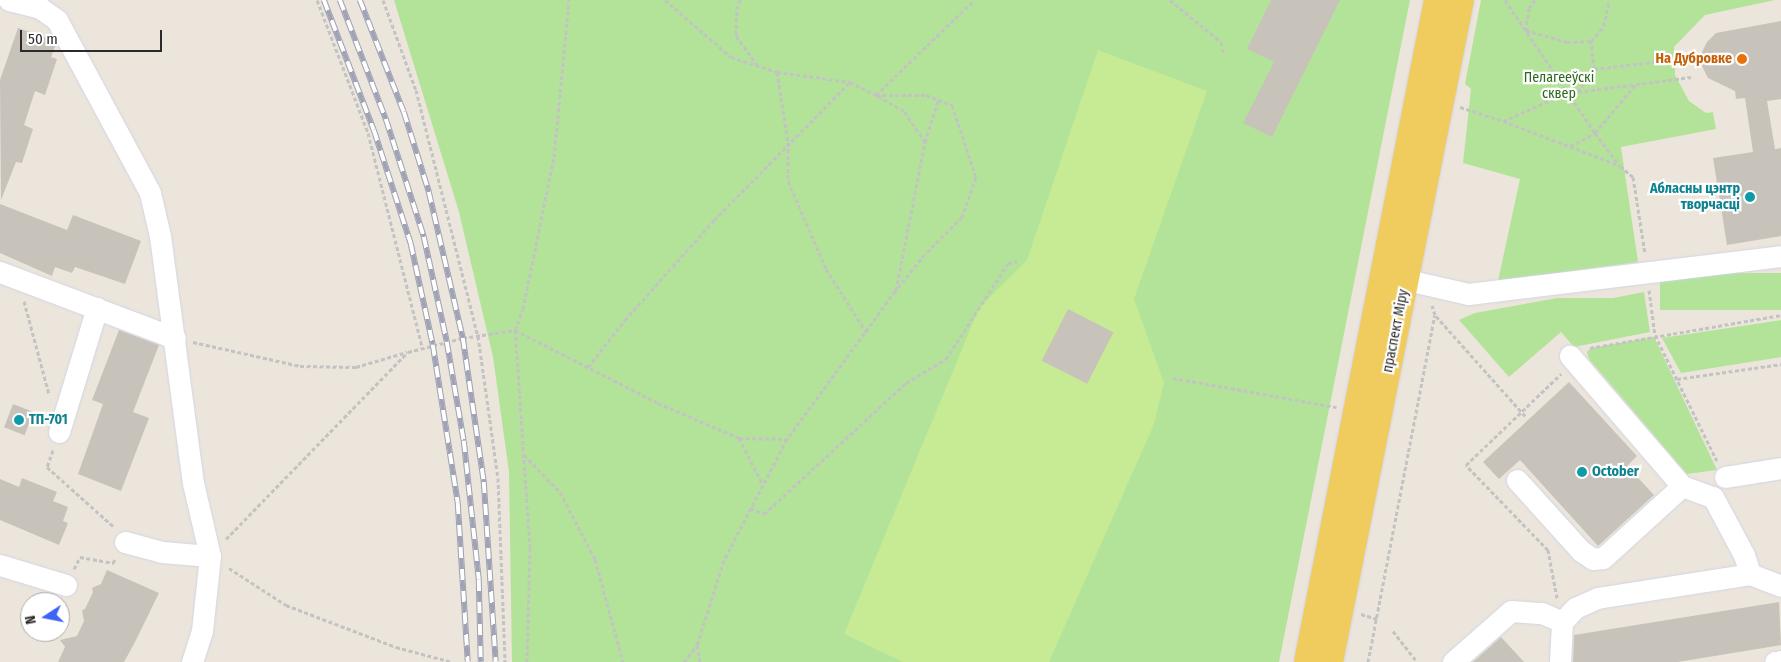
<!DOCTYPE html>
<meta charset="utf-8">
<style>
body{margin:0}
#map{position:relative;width:1781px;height:662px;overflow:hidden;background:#ece5dc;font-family:"Fira Sans Condensed",sans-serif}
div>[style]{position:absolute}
.green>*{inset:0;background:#b3e399;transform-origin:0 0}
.pitch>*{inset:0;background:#c7ea95}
.building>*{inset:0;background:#c7c3bb;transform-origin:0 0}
.path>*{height:3px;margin-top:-1.5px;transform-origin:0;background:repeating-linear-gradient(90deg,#c3c3c3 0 4px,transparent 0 6.5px)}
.roads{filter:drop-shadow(0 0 1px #d2d5e3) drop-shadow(0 0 1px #d2d5e3)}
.minor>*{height:21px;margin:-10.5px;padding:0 10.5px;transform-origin:10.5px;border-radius:10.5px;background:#fff}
.major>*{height:28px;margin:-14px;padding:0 14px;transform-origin:14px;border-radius:14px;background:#f0cb5e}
.rail>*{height:5.5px;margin-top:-2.75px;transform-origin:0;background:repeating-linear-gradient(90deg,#fff 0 11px,#9fa3b5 0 22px);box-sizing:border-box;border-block:1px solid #9fa3b5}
.dots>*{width:14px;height:14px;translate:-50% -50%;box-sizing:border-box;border:2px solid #fff;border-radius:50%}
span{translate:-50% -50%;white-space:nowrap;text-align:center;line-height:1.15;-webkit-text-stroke:4.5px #fff;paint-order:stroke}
.food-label{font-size:14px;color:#c56008;font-weight:700}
.right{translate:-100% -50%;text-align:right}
.park-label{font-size:14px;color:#2c681a}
.culture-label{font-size:14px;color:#0d838f;font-weight:700}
.left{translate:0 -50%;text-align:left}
.street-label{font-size:14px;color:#2a2a2a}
.north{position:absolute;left:20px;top:592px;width:50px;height:50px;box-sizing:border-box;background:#fff;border:1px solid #aaa;border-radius:50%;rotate:259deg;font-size:14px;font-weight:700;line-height:20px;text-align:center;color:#2a2a2a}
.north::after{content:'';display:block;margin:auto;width:18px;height:22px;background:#3d63f9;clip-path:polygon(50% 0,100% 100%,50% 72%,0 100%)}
.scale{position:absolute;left:20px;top:30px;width:142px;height:22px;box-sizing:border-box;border:2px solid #2a2a2a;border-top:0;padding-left:6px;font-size:15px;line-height:18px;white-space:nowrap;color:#2a2a2a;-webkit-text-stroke:4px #fff;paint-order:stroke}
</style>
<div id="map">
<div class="green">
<div style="clip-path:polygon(394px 0,1410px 0,1279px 662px,512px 662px,509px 472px,493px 357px,459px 212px)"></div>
<div style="clip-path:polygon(1481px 0,1775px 0,1705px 15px,1674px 47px,1675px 75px,1689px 101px,1706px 113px,1713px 112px,1716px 129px,1621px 147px,1638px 262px,1498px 281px,1520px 179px,1463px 163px,1471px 89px,1465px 84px)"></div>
<div style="left:1781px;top:273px;width:37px;height:121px;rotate:90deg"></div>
<div style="clip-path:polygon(1644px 292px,1650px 332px,1574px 347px,1561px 332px,1509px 377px,1459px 320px,1475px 313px,1557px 298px,1613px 298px)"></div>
<div style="clip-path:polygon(1781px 320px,1781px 357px,1681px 373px,1662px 338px)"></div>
<div style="clip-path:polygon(1654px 337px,1717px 470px,1687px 474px,1589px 359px,1587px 352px,1591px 348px)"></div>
</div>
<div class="pitch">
<div style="clip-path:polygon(1098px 50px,1207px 91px,1134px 299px,1164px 383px,1154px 424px,1049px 662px,903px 662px,844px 634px,979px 308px,1027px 260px)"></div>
</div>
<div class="building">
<div style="clip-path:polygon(1271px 0,1340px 0,1272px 137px,1243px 123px,1274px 62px,1247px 49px)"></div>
<div style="clip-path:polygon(1781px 21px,1781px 99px,1767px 101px,1775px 149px,1781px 148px,1781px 236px,1727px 245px,1713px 158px,1753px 152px,1745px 98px,1736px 99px,1735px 91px,1708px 78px,1702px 66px,1702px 52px,1707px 42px,1716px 33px)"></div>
<div style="clip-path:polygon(18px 28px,54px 40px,56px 44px,51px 57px,57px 59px,45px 95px,35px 91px,24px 125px,33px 129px,22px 163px,16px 162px,1px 200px,0 80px)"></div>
<div style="clip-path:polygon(0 204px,67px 230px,73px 215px,141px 241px,125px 284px,75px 267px,72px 273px,55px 267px,52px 276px,0 253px)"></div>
<div style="left:1068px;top:309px;width:51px;height:58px;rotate:27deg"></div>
<div style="clip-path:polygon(119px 330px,159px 345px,133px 412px,149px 418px,121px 491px,78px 474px,103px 404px,92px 400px)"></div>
<div style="clip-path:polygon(1569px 382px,1637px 456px,1627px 466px,1654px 495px,1598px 546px,1520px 460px,1499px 479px,1483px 462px)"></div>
<div style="left:13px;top:404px;width:22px;height:25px;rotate:21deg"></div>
<div style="clip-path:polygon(22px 478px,57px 492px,53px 501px,68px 507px,63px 521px,68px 523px,59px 545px,0 520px,0 479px,19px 487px)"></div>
<div style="clip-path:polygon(107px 570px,159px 593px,135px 642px,124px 662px,58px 662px,65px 647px,60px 640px,77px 636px,84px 621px,82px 610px,85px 609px,93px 592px,92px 588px,101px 584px)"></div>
<div style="clip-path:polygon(1779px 602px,1781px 645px,1678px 662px,1573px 662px,1574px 635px)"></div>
<div style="clip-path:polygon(1501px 637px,1524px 662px,1473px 662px)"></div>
</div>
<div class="path">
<div style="left:317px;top:0;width:142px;rotate:69deg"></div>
<div style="left:368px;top:133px;width:221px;rotate:75.8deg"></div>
<div style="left:383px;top:0;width:96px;rotate:69.9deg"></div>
<div style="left:416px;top:90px;width:254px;rotate:75.9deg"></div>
<div style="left:478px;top:336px;width:143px;rotate:82deg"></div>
<div style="left:498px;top:478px;width:184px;rotate:87.8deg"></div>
<div style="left:665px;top:0;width:87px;rotate:40.8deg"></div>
<div style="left:731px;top:57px;width:48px;rotate:18.1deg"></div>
<div style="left:777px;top:72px;width:74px;rotate:7.8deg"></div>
<div style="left:741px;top:0;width:6px;rotate:129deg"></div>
<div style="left:737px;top:5px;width:31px;rotate:92deg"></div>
<div style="left:736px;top:36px;width:37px;rotate:54deg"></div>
<div style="left:1170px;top:0;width:66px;rotate:39.5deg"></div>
<div style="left:1221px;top:42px;width:12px;rotate:76deg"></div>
<div style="left:1505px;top:0;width:161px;rotate:55.9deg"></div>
<div style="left:1595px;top:133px;width:41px;rotate:52.9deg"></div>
<div style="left:1620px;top:166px;width:17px;rotate:40deg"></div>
<div style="left:1633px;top:177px;width:78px;rotate:81.1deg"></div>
<div style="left:1535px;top:0;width:10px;rotate:127deg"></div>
<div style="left:1529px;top:8px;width:22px;rotate:98deg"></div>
<div style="left:1526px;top:30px;width:43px;rotate:16.3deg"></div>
<div style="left:1567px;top:42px;width:24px;rotate:-2deg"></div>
<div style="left:1594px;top:69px;width:93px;rotate:-6.8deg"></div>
<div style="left:777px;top:72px;width:71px;rotate:81.1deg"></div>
<div style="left:788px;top:142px;width:39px;rotate:90deg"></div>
<div style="left:788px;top:181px;width:96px;rotate:66.6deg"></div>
<div style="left:826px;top:269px;width:76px;rotate:57.4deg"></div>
<div style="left:1578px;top:92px;width:114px;rotate:-7.6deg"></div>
<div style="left:1460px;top:107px;width:45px;rotate:18deg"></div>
<div style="left:1503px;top:121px;width:70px;rotate:-23.6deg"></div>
<div style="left:1567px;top:93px;width:11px;rotate:-5deg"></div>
<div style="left:1578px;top:92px;width:28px;rotate:-55deg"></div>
<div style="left:1594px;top:69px;width:28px;rotate:-96deg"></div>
<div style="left:1591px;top:41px;width:20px;rotate:-49deg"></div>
<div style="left:1604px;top:26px;width:26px;rotate:-79deg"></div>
<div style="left:1503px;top:121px;width:124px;rotate:20.8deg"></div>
<div style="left:925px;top:142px;width:37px;rotate:-124deg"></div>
<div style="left:904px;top:111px;width:32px;rotate:-150deg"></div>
<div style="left:876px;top:95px;width:136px;rotate:-44.1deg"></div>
<div style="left:1570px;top:146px;width:28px;rotate:-27deg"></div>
<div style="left:1595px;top:133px;width:64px;rotate:-50.1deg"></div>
<div style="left:896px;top:290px;width:151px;rotate:-78.9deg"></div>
<div style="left:925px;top:142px;width:46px;rotate:-72.3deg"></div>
<div style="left:1649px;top:290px;width:45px;rotate:82.4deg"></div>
<div style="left:1655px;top:335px;width:140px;rotate:63.8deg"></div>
<div style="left:24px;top:301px;width:96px;rotate:75deg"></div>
<div style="left:1436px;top:316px;width:135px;rotate:48.3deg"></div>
<div style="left:193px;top:342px;width:110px;rotate:12.6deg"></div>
<div style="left:300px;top:366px;width:56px;rotate:1deg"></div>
<div style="left:356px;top:367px;width:53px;rotate:-16.4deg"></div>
<div style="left:1590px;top:348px;width:194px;rotate:-9.8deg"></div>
<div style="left:588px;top:367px;width:60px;rotate:-51.8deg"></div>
<div style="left:625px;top:320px;width:134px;rotate:-48.3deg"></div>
<div style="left:714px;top:220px;width:194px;rotate:-45.4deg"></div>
<div style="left:850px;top:82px;width:29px;rotate:27deg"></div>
<div style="left:876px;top:95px;width:50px"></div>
<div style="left:926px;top:95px;width:28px;rotate:21deg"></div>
<div style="left:952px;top:105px;width:76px;rotate:71.6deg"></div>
<div style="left:976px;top:177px;width:42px;rotate:109.3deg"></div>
<div style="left:962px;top:217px;width:52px;rotate:135deg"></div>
<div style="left:925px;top:254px;width:48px;rotate:129deg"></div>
<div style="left:895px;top:291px;width:183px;rotate:126.1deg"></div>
<div style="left:787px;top:439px;width:136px;rotate:117.5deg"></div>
<div style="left:724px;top:560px;width:89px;rotate:107.6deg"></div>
<div style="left:1173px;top:378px;width:166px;rotate:10.1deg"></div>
<div style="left:1677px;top:379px;width:105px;rotate:-8.2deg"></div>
<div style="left:739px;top:438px;width:51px;rotate:62.9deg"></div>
<div style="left:53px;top:450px;width:18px;rotate:109deg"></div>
<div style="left:47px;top:467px;width:89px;rotate:41.8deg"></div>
<div style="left:524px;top:455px;width:52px;rotate:45.8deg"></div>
<div style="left:560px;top:492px;width:76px;rotate:62.4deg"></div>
<div style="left:595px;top:559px;width:107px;rotate:74.8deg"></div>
<div style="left:750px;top:508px;width:15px;rotate:23deg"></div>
<div style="left:764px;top:514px;width:193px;rotate:-42.7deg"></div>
<div style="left:906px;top:383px;width:47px;rotate:-31deg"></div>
<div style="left:946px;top:359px;width:114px;rotate:-57.1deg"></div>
<div style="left:1008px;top:263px;width:9px;rotate:-6deg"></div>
<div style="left:226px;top:539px;width:261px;rotate:-45.8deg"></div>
<div style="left:408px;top:352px;width:57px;rotate:-14.3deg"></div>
<div style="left:463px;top:338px;width:53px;rotate:-8.7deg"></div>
<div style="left:515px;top:330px;width:161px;rotate:27deg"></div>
<div style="left:658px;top:403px;width:88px;rotate:23.4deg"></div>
<div style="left:739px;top:438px;width:47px;rotate:1.2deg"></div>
<div style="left:229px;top:568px;width:68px;rotate:33deg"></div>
<div style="left:286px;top:605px;width:118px;rotate:20.9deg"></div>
<div style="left:396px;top:647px;width:58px;rotate:15deg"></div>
<div style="left:74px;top:569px;width:13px;rotate:-63deg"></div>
<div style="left:80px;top:557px;width:34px;rotate:10deg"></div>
<div style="left:113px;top:563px;width:4px;rotate:-63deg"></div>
<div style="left:1557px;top:598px;width:49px;rotate:-100.6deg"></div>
<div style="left:1548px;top:550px;width:118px;rotate:-134deg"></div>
<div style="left:1466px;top:465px;width:132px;rotate:-43.8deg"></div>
<div style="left:1361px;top:614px;width:17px;rotate:17deg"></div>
<div style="left:1393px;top:631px;width:39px;rotate:52deg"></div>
<div style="left:527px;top:662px;width:114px;rotate:-88.5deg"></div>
<div style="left:530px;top:548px;width:219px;rotate:-93.9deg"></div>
<div style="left:515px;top:330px;width:22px;rotate:-69deg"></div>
<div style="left:523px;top:309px;width:155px;rotate:-78.5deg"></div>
<div style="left:554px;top:157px;width:158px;rotate:-84.5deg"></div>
<div style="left:684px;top:662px;width:21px;rotate:-53deg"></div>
<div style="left:697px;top:645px;width:17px;rotate:80deg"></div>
<div style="left:1368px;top:662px;width:353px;rotate:-79.1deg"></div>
<div style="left:1435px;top:315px;width:10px;rotate:-107deg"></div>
</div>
<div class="roads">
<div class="minor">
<div style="left:9px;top:0;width:32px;rotate:14deg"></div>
<div style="left:40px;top:8px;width:21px;rotate:35deg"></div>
<div style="left:57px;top:20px;width:196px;rotate:61.7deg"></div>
<div style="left:150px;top:193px;width:44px;rotate:76.9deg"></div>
<div style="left:160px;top:236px;width:249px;rotate:82.4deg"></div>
<div style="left:193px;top:483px;width:75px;rotate:76.9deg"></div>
<div style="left:210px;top:556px;width:75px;rotate:96.1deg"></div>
<div style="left:202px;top:631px;width:33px;rotate:108deg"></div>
<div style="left:0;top:272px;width:187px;rotate:20.7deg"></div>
<div style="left:1407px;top:280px;width:63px;rotate:12.9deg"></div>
<div style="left:1468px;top:294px;width:315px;rotate:-6.9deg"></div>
<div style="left:59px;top:432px;width:130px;rotate:-73deg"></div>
<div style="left:1725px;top:477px;width:57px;rotate:-9.1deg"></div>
<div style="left:1517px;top:480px;width:96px;rotate:48deg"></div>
<div style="left:1581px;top:551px;width:14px;rotate:34deg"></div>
<div style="left:1593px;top:559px;width:10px;rotate:-6deg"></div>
<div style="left:1603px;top:558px;width:107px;rotate:-42.3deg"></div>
<div style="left:1682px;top:486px;width:172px;rotate:-130.7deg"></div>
<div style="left:1682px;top:486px;width:33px;rotate:20deg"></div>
<div style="left:1713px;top:497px;width:66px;rotate:61.9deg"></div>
<div style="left:1744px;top:555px;width:20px;rotate:72deg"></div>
<div style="left:125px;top:542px;width:38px;rotate:15deg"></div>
<div style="left:162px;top:552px;width:48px;rotate:4.8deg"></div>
<div style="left:0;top:565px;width:69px;rotate:16.9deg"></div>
<div style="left:1453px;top:662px;width:77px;rotate:-41.3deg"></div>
<div style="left:1511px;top:611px;width:31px;rotate:4deg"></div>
<div style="left:1542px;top:613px;width:22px;rotate:24deg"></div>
<div style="left:1560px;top:662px;width:40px;rotate:-87.1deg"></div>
<div style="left:1562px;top:622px;width:19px;rotate:-47deg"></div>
<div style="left:1575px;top:608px;width:24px;rotate:-24deg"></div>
<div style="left:1597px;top:598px;width:155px;rotate:-8.9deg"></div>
<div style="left:1750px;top:574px;width:33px;rotate:21deg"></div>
<div style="left:1775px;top:662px;width:6px;rotate:-9deg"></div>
</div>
<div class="major">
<div style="left:1308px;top:662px;width:675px;rotate:-78.89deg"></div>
<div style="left:1329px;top:662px;width:675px;rotate:-78.81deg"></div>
</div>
</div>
<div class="rail">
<div style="left:324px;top:0;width:139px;rotate:69deg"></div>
<div style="left:374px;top:130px;width:120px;rotate:72deg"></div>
<div style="left:411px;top:244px;width:103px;rotate:77.7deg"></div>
<div style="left:433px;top:345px;width:160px;rotate:81deg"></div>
<div style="left:458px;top:503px;width:159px;rotate:86.4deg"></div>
<div style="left:340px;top:0;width:128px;rotate:68.9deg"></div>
<div style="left:386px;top:119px;width:124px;rotate:72.1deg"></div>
<div style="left:424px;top:237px;width:107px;rotate:77.6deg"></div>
<div style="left:447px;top:342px;width:100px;rotate:80.3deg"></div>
<div style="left:464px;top:441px;width:140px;rotate:83.8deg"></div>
<div style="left:479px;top:580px;width:82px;rotate:88.6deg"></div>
<div style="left:360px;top:0;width:120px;rotate:68.6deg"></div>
<div style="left:404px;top:112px;width:84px;rotate:72.6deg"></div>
<div style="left:429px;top:192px;width:150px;rotate:76.9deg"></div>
<div style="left:463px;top:338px;width:146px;rotate:81.7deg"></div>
<div style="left:484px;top:482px;width:180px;rotate:86.2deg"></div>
</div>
<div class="dots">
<div style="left:1742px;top:59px;background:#e8710a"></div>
<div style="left:1750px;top:197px;background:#0f9aa8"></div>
<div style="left:19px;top:420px;background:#0f9aa8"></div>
<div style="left:1582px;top:472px;background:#0f9aa8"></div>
</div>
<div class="food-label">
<span class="right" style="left:1732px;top:59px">На Дубровке</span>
</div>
<div class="park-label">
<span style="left:1559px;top:86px">Пелагееўскі<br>сквер</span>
</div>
<div class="culture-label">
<span class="right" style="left:1740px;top:197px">Абласны цэнтр<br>творчасці</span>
<span class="left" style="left:29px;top:420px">ТП-701</span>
<span class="left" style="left:1592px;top:472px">October</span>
</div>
<div class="street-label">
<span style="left:1396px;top:331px;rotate:-79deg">праспект Міру</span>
</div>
<div class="north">N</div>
<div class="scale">50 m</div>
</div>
